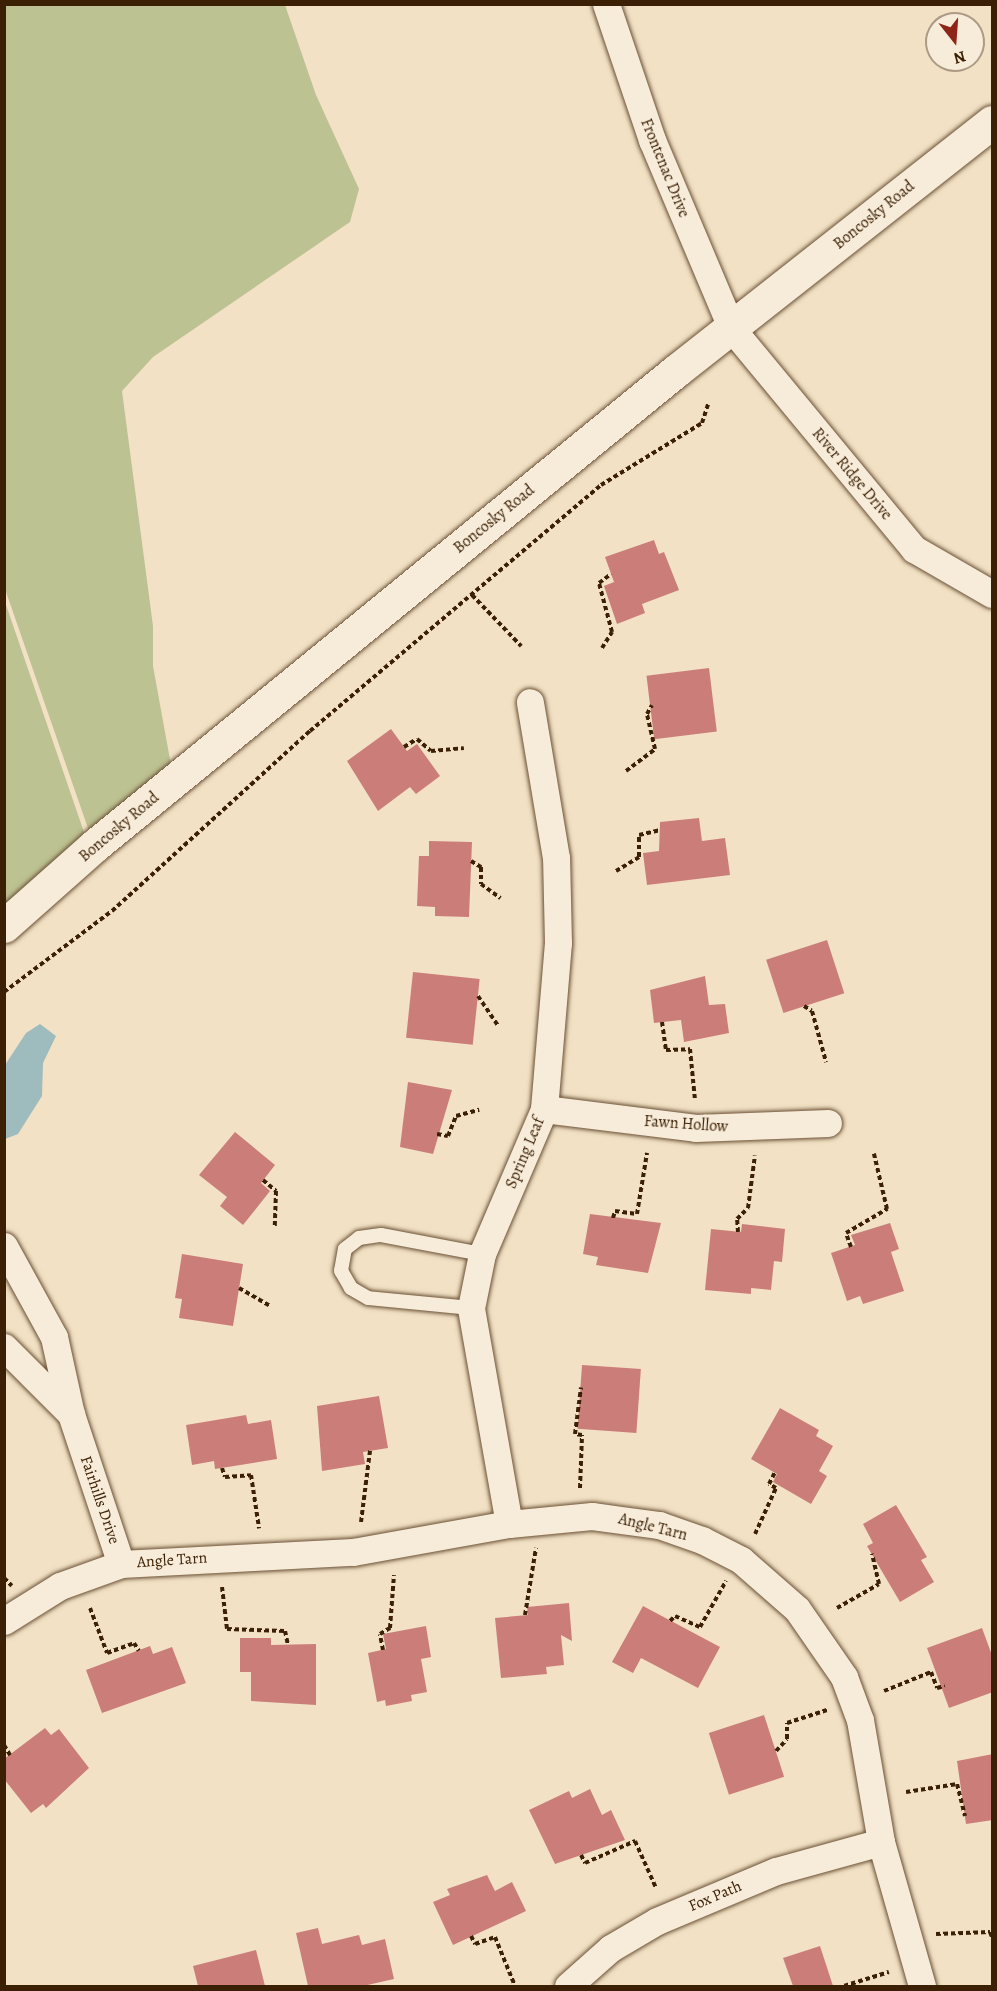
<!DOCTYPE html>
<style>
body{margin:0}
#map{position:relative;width:997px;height:1991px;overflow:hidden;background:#f2e1c4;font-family:Alegreya,serif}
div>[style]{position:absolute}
.green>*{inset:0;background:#bdc292}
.water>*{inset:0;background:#9ebbbd}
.building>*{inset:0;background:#cb7e79;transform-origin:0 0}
.path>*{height:4px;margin-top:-2px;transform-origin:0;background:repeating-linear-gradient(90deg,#3c2005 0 4.5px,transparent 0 7.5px)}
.roads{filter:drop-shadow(0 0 2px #6a5035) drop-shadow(0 0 2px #6a5035)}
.lane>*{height:14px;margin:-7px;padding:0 7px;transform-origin:7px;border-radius:7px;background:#f7ecd9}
.street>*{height:27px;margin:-13.5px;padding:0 13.5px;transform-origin:13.5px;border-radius:13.5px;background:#f7ecd9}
.secondary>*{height:33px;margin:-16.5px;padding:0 16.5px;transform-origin:16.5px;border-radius:16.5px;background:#f7ecd9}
span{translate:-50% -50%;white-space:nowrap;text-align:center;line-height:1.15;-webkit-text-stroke:5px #f7ecd9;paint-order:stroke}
.street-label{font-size:16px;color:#3c2005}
.frame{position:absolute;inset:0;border:6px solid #3c2005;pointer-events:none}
.north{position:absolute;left:925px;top:12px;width:60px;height:60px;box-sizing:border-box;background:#f7ecd9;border:2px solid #ac9a84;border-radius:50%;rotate:163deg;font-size:16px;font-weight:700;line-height:24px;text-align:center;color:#3c2005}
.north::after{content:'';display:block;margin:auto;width:21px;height:27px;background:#8f2418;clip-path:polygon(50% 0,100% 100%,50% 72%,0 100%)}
</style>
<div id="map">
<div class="green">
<div style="clip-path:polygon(4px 5px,285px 5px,316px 95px,359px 189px,350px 222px,153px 357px,122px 391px,153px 626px,153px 666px,171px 765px,90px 834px,5px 589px)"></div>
<div style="clip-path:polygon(4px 599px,86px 838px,4px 908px)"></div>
</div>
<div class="water">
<div style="clip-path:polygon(40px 1024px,56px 1036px,43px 1063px,42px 1096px,18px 1134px,5px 1139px,5px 1065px,26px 1033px)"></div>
</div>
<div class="building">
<div style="clip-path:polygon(654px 540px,659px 554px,664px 552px,679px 590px,642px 604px,645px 613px,617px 624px,604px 586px,614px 582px,605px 557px)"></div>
<div style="left:709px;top:668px;width:64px;height:63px;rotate:83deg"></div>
<div style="clip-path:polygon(391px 729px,407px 751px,417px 744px,440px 776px,416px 794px,410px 787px,378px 811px,347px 761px)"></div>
<div style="clip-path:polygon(699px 818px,702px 841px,725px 838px,730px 875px,647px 885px,643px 853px,659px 851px,660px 822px)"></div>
<div style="clip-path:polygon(429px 841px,472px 842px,469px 917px,435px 916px,435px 907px,417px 906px,419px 856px,429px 856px)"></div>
<div style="left:827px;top:940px;width:56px;height:64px;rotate:72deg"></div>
<div style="left:413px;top:972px;width:67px;height:66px;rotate:6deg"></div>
<div style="clip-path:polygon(705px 976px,709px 1005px,725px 1004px,729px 1033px,684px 1042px,681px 1020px,654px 1023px,650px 990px)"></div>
<div style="clip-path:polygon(408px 1082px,452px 1090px,433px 1154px,400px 1147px)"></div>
<div style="clip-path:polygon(235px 1132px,275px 1165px,261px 1183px,270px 1191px,243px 1225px,220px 1206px,227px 1197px,199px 1175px)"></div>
<div style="clip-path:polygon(590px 1214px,661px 1223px,648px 1273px,596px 1265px,598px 1257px,583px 1254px)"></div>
<div style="clip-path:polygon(890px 1223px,899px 1249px,891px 1252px,904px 1291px,863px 1304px,860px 1296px,847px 1301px,831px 1253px,855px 1245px,851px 1235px)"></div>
<div style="clip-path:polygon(742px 1224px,785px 1229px,782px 1262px,774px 1261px,771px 1290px,751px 1288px,751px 1294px,705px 1290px,711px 1229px,741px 1232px)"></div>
<div style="clip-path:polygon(182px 1254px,243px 1264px,233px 1326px,179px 1318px,182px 1299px,175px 1298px)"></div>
<div style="left:582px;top:1365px;width:59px;height:64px;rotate:4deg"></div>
<div style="clip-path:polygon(379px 1396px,388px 1448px,363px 1452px,365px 1464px,322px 1471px,317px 1406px)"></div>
<div style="clip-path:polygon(780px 1408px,819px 1430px,816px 1436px,833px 1446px,819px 1471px,827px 1476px,811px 1504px,773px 1482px,777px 1474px,751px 1459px)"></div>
<div style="clip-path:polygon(246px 1415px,248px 1424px,271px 1420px,277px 1459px,215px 1469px,214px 1461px,192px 1465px,186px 1425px)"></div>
<div style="clip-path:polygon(896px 1505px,927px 1557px,921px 1560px,934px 1582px,900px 1602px,867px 1546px,873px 1543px,863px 1524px)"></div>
<div style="clip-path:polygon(569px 1603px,572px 1641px,561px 1635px,564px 1665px,546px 1667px,547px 1674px,501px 1678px,495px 1618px,528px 1615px,527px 1607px)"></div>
<div style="clip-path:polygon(643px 1606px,720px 1647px,698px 1688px,641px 1658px,633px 1673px,612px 1662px)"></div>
<div style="clip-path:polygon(426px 1626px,431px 1657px,421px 1659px,427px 1692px,411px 1695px,412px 1701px,386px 1706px,385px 1700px,377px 1702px,368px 1653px,386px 1649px,383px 1634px)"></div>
<div style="clip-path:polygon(982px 1628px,993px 1658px,993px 1692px,949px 1708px,927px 1648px)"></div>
<div style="clip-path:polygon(240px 1638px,271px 1638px,271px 1645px,316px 1644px,316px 1705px,251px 1701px,251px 1672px,240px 1672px)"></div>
<div style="clip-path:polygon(150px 1646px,153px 1654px,172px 1647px,186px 1683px,102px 1713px,86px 1670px)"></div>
<div style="left:764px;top:1715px;width:65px;height:58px;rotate:72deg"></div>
<div style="clip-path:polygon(45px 1728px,51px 1735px,59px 1729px,89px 1768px,46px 1808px,43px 1804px,31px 1813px,4px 1779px,4px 1759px)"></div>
<div style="clip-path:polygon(993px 1754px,993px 1820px,966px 1824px,957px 1761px)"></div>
<div style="clip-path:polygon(590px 1789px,602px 1815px,611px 1810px,625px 1840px,555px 1864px,529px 1810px,569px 1791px,572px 1798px)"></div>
<div style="clip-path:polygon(487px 1875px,495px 1891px,512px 1882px,526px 1911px,453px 1945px,433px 1902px,450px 1895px,447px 1889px)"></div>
<div style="clip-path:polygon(318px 1928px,322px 1944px,359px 1935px,362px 1945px,385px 1939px,394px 1979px,363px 1986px,308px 1986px,296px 1933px)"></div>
<div style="clip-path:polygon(820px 1946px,833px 1986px,793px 1986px,783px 1958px)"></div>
<div style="clip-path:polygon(256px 1950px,265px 1986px,198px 1986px,193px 1966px)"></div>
</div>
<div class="path">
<div style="left:472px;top:595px;width:71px;rotate:46.1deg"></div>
<div style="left:602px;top:648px;width:19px;rotate:-58deg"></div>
<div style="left:612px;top:632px;width:51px;rotate:-104.9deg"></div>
<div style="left:599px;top:583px;width:15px;rotate:-37deg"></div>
<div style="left:404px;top:747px;width:15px;rotate:-32deg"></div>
<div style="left:417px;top:739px;width:18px;rotate:41deg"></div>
<div style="left:431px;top:751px;width:33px;rotate:-5deg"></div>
<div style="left:626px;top:771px;width:36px;rotate:-37deg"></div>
<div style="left:655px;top:749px;width:36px;rotate:-103deg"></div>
<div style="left:647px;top:714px;width:10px;rotate:-61deg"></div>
<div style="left:471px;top:861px;width:12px;rotate:31deg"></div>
<div style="left:481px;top:867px;width:17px;rotate:90deg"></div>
<div style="left:481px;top:884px;width:24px;rotate:36deg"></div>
<div style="left:616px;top:871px;width:27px;rotate:-31deg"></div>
<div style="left:639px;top:857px;width:22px;rotate:-90deg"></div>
<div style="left:639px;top:835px;width:22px;rotate:-13deg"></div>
<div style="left:4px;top:992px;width:135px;rotate:-36.9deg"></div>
<div style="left:112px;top:911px;width:268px;rotate:-42.3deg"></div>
<div style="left:310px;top:731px;width:381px;rotate:-40.2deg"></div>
<div style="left:601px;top:485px;width:119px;rotate:-31.5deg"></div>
<div style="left:702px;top:423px;width:20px;rotate:-72deg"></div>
<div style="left:478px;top:996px;width:37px;rotate:56deg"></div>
<div style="left:804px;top:1006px;width:9px;rotate:32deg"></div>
<div style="left:812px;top:1011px;width:53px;rotate:74.6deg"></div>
<div style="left:662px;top:1022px;width:28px;rotate:82deg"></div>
<div style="left:666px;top:1050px;width:24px;rotate:-2deg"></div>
<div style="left:690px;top:1049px;width:51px;rotate:84.4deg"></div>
<div style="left:437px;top:1134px;width:11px;rotate:10deg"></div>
<div style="left:448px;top:1136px;width:22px;rotate:-68deg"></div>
<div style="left:456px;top:1116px;width:24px;rotate:-15deg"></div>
<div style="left:263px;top:1180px;width:17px;rotate:40deg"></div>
<div style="left:276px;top:1191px;width:37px;rotate:92deg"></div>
<div style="left:613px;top:1218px;width:7px;rotate:-74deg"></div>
<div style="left:615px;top:1211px;width:22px;rotate:8deg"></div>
<div style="left:637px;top:1214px;width:62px;rotate:-80.7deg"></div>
<div style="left:738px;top:1232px;width:13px;rotate:-94deg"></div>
<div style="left:737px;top:1219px;width:16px;rotate:-45deg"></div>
<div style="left:748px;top:1208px;width:53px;rotate:-82.5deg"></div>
<div style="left:851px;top:1247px;width:15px;rotate:-110deg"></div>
<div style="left:846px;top:1233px;width:48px;rotate:-30.3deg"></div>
<div style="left:887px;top:1209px;width:57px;rotate:-103.3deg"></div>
<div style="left:239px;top:1288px;width:36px;rotate:30deg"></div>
<div style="left:222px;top:1468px;width:9px;rotate:72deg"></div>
<div style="left:225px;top:1477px;width:26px;rotate:-4deg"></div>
<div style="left:251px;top:1475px;width:54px;rotate:81.4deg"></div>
<div style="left:580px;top:1488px;width:53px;rotate:-87.8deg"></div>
<div style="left:582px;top:1435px;width:7px;rotate:-172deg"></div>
<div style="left:575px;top:1434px;width:47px;rotate:-82.7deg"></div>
<div style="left:361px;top:1522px;width:72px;rotate:-82.8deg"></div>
<div style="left:755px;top:1534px;width:51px;rotate:-65.5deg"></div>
<div style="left:776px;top:1488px;width:8px;rotate:-150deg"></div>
<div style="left:769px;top:1484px;width:13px;rotate:-63deg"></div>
<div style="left:4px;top:1578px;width:11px;rotate:45deg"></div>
<div style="left:222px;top:1587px;width:42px;rotate:83.2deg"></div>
<div style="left:227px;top:1629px;width:58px;rotate:2deg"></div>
<div style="left:285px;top:1631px;width:14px;rotate:78deg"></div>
<div style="left:90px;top:1608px;width:48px;rotate:69.3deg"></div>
<div style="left:107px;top:1653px;width:29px;rotate:-20deg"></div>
<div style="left:134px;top:1643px;width:9px;rotate:58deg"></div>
<div style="left:837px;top:1608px;width:48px;rotate:-29.7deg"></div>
<div style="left:879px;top:1584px;width:31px;rotate:-103deg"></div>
<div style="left:525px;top:1615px;width:68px;rotate:-80.7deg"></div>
<div style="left:670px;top:1621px;width:7px;rotate:-45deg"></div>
<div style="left:675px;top:1616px;width:27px;rotate:24deg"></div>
<div style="left:700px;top:1627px;width:53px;rotate:-60.5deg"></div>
<div style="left:383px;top:1650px;width:16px;rotate:-101deg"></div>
<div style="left:380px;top:1634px;width:12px;rotate:-31deg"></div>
<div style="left:390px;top:1628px;width:53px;rotate:-85.7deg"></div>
<div style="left:884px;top:1691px;width:51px;rotate:-22deg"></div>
<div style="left:931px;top:1672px;width:17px;rotate:69deg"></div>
<div style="left:937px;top:1688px;width:8px;rotate:-14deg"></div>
<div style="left:4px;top:1745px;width:12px;rotate:59deg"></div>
<div style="left:776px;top:1751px;width:16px;rotate:-47deg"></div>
<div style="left:787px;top:1739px;width:16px;rotate:-90deg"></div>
<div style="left:787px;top:1723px;width:42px;rotate:-18deg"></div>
<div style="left:906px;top:1792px;width:52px;rotate:-8.9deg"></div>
<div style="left:957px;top:1784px;width:33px;rotate:76deg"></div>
<div style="left:581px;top:1855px;width:9px;rotate:63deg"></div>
<div style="left:585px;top:1863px;width:55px;rotate:-23.7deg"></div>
<div style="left:635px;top:1841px;width:51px;rotate:65.9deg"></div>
<div style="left:936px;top:1934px;width:54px;rotate:-2.1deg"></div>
<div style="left:990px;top:1932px;width:5px;rotate:68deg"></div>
<div style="left:471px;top:1936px;width:9px;rotate:63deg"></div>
<div style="left:475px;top:1944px;width:21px;rotate:-19deg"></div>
<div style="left:495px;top:1937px;width:53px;rotate:67.8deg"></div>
<div style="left:844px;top:1986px;width:47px;rotate:-17.3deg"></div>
</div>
<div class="roads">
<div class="lane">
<div style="left:471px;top:1308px;width:103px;rotate:-174.5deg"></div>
<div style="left:368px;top:1298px;width:20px;rotate:-150deg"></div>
<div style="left:351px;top:1288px;width:20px;rotate:-120deg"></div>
<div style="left:341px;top:1271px;width:22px;rotate:-80deg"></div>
<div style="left:345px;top:1249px;width:18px;rotate:-38deg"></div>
<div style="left:359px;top:1238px;width:22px;rotate:-8deg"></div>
<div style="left:381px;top:1235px;width:103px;rotate:10.7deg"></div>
</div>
<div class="street">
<div style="left:606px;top:4px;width:144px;rotate:71.3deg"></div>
<div style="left:652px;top:140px;width:205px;rotate:67.1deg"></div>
<div style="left:732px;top:329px;width:286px;rotate:50.4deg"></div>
<div style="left:914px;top:549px;width:90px;rotate:30deg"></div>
<div style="left:544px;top:1109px;width:153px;rotate:7.1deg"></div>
<div style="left:696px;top:1128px;width:132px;rotate:-2.2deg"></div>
<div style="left:4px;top:1246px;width:104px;rotate:61.2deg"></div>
<div style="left:54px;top:1337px;width:79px;rotate:77.6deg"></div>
<div style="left:71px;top:1414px;width:158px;rotate:71.6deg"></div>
<div style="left:4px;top:1347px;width:95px;rotate:45deg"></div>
<div style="left:509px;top:1524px;width:219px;rotate:-100deg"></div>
<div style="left:471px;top:1308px;width:55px;rotate:-78.5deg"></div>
<div style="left:482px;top:1254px;width:158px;rotate:-66.8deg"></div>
<div style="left:544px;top:1109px;width:167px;rotate:-85.2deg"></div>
<div style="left:558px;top:943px;width:85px;rotate:-91.3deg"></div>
<div style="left:556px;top:858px;width:158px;rotate:-99.5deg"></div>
<div style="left:4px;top:1621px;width:66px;rotate:-32deg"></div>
<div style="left:60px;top:1586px;width:65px;rotate:-19.8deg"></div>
<div style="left:121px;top:1564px;width:232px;rotate:-3deg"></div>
<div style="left:353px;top:1552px;width:158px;rotate:-10.2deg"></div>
<div style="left:509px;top:1524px;width:83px;rotate:-5.5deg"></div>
<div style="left:592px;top:1516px;width:68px;rotate:7.7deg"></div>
<div style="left:659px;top:1525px;width:46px;rotate:19.2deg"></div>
<div style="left:702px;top:1540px;width:44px;rotate:27.1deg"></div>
<div style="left:741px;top:1560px;width:74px;rotate:41.2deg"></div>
<div style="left:797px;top:1609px;width:83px;rotate:55.3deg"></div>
<div style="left:844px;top:1677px;width:46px;rotate:69.6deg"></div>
<div style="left:860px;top:1720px;width:124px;rotate:80.2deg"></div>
<div style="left:881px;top:1842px;width:150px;rotate:74.1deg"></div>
<div style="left:568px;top:1986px;width:57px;rotate:-41.5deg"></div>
<div style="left:611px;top:1948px;width:53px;rotate:-30.4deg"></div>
<div style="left:657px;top:1921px;width:129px;rotate:-22.8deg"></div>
<div style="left:776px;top:1871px;width:109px;rotate:-15.4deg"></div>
</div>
<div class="secondary">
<div style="left:4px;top:926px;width:120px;rotate:-41.6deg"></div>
<div style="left:94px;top:846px;width:753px;rotate:-39.23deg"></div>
<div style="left:677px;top:370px;width:401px;rotate:-38.2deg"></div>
</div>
</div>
<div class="street-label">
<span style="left:665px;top:168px;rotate:68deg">Frontenac Drive</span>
<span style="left:874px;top:215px;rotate:-39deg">Boncosky Road</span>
<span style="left:852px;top:474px;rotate:50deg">River Ridge Drive</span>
<span style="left:494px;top:519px;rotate:-39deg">Boncosky Road</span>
<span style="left:119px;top:827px;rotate:-40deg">Boncosky Road</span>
<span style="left:686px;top:1124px;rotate:4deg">Fawn Hollow</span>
<span style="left:525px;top:1153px;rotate:-67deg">Spring Leaf</span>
<span style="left:100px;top:1500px;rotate:71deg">Fairhills Drive</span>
<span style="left:653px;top:1527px;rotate:14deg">Angle Tarn</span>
<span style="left:172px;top:1560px;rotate:-4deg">Angle Tarn</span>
<span style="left:715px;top:1896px;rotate:-23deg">Fox Path</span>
</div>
<div class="frame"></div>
<div class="north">N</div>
</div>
